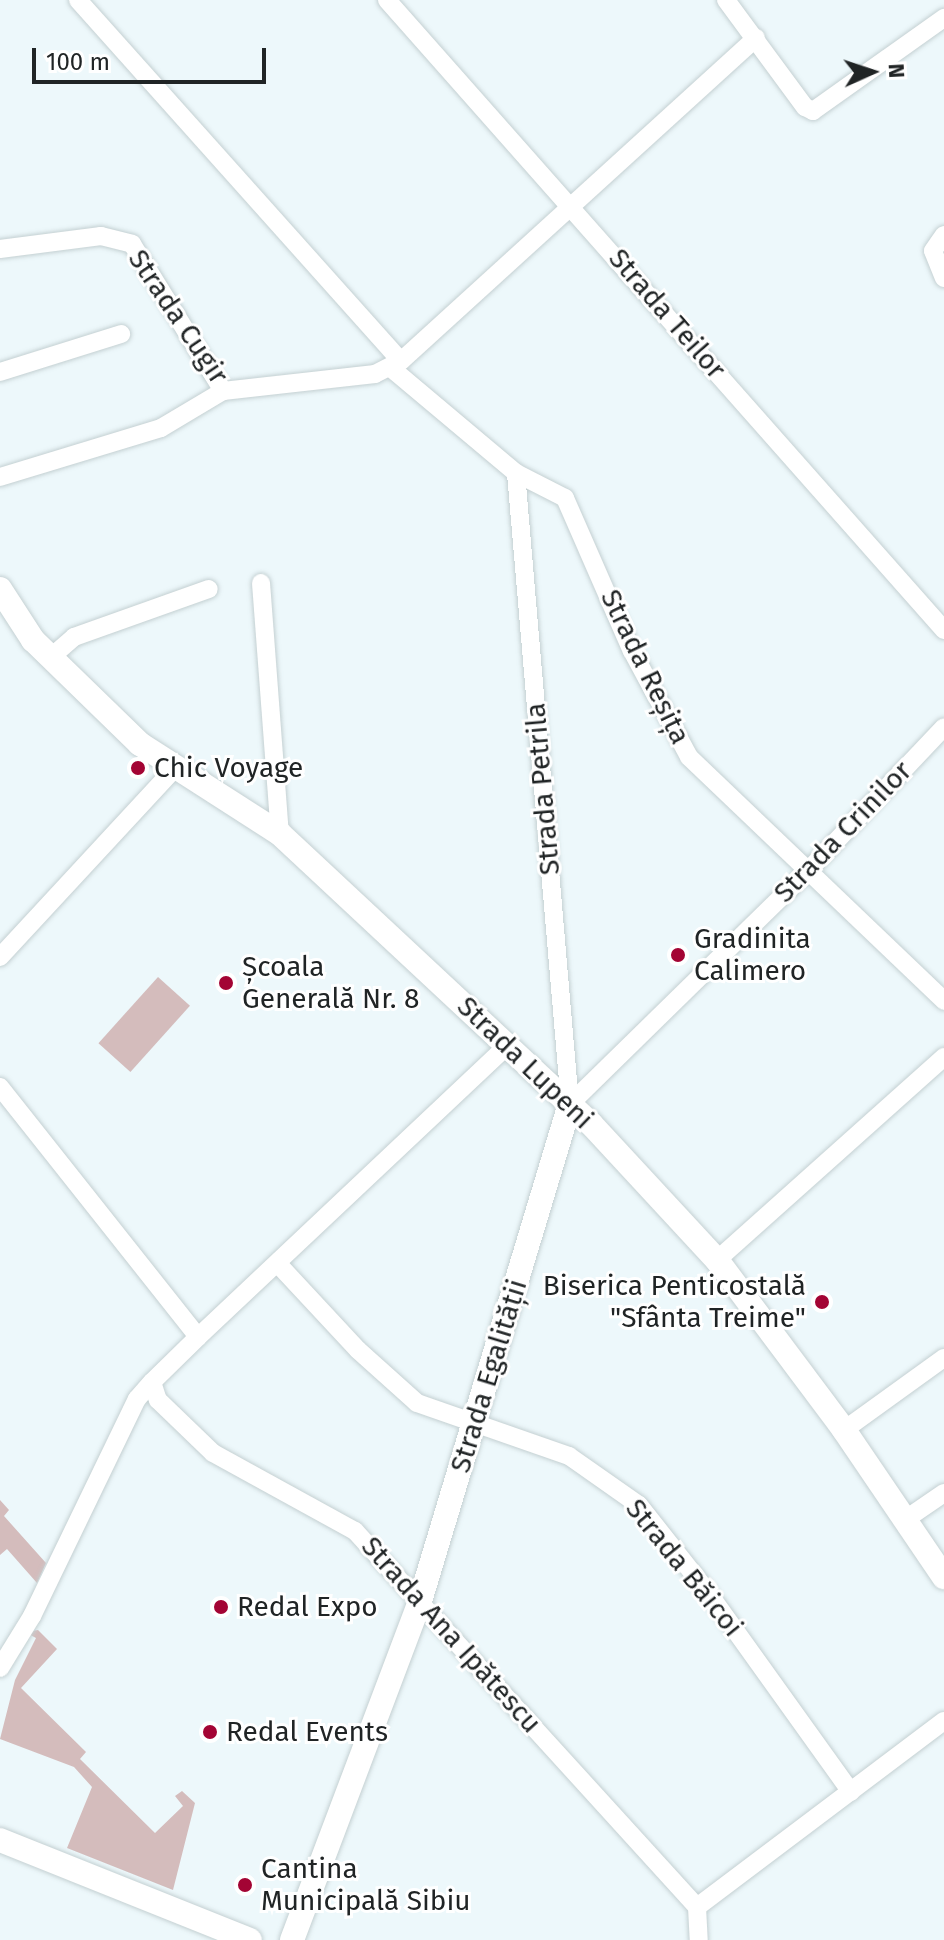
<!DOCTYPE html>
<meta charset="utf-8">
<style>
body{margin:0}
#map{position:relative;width:944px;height:1940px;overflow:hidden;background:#edf8fb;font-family:"Fira Sans",sans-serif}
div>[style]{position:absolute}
.green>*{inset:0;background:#d4bcbc;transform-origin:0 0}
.roads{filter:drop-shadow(0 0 2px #c4d0d2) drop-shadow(0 0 2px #c4d0d2)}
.street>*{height:18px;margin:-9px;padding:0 9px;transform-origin:9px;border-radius:9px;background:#fff}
.secondary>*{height:24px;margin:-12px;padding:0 12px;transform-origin:12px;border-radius:12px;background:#fff}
.dots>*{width:22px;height:22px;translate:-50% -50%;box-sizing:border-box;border:4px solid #fff;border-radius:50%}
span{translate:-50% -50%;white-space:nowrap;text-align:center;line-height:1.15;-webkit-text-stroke:6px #fff;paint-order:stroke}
.street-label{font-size:28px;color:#202425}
.poi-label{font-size:28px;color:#202425}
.left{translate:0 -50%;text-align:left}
.right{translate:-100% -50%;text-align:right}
.north{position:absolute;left:832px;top:32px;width:80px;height:80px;-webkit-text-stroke:6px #fff;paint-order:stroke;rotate:87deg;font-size:22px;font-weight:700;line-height:32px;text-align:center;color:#202425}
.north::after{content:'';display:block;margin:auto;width:28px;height:36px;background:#202425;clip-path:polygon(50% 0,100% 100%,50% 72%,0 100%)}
.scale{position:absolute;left:32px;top:48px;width:234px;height:36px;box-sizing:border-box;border:4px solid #202425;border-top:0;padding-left:10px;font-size:24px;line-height:28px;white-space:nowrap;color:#202425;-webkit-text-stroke:6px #fff;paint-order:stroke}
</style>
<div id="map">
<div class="green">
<div style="left:158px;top:977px;width:43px;height:89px;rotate:42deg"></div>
<div style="clip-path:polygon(0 1500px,9px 1510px,4px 1516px,46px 1563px,37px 1583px,7px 1549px,0 1555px)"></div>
<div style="clip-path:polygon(38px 1630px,57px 1649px,21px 1688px,86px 1752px,80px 1759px,155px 1833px,183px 1806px,175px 1796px,182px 1791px,195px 1803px,173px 1890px,67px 1848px,92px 1787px,74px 1767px,0 1739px,15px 1680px,36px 1638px,25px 1632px)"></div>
</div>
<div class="roads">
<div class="street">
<div style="left:78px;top:0;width:484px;rotate:48.2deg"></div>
<div style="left:387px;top:0;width:841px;rotate:48.52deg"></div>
<div style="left:726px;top:0;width:133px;rotate:53.6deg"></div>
<div style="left:805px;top:107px;width:9px;rotate:27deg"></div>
<div style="left:813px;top:111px;width:161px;rotate:-35.4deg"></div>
<div style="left:944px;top:235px;width:19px;rotate:125deg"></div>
<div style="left:933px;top:251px;width:29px;rotate:68deg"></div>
<div style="left:0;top:249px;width:102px;rotate:-7.3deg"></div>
<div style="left:101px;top:236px;width:32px;rotate:14deg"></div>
<div style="left:132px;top:244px;width:173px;rotate:58.2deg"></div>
<div style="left:223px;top:391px;width:153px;rotate:-6.4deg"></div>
<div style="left:375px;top:374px;width:29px;rotate:-27deg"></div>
<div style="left:401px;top:361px;width:480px;rotate:-42.3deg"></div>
<div style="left:391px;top:368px;width:163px;rotate:40deg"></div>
<div style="left:516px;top:473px;width:55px;rotate:27deg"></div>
<div style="left:565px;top:498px;width:167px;rotate:66.4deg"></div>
<div style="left:632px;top:651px;width:120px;rotate:61.7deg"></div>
<div style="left:689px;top:757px;width:353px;rotate:43.7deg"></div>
<div style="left:0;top:372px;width:127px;rotate:-17.4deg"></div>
<div style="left:516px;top:473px;width:633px;rotate:85.11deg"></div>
<div style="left:0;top:477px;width:168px;rotate:-16.9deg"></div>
<div style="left:161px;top:428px;width:72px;rotate:-30.8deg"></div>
<div style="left:261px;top:583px;width:252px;rotate:85.7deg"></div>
<div style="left:50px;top:658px;width:32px;rotate:-41deg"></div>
<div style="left:74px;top:637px;width:143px;rotate:-19.6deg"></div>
<div style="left:0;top:957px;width:255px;rotate:-47.2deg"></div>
<div style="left:0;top:1087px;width:319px;rotate:51.6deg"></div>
<div style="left:198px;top:1337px;width:64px;rotate:135.6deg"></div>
<div style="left:152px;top:1382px;width:19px;rotate:72deg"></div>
<div style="left:158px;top:1400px;width:76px;rotate:43.9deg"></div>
<div style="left:213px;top:1453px;width:162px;rotate:28.8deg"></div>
<div style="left:355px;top:1531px;width:508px;rotate:47.71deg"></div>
<div style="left:697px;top:1907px;width:33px;rotate:87deg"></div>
<div style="left:570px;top:1104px;width:332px;rotate:-44.4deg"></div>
<div style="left:807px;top:872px;width:199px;rotate:-46.6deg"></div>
<div style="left:717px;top:1260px;width:305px;rotate:-41.8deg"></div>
<div style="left:278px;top:1264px;width:117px;rotate:47.1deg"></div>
<div style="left:358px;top:1350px;width:79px;rotate:41.9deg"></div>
<div style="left:417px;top:1403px;width:161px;rotate:19.2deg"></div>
<div style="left:569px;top:1456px;width:85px;rotate:35deg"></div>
<div style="left:639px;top:1505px;width:110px;rotate:51.7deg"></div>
<div style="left:707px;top:1591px;width:247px;rotate:54.4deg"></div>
<div style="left:198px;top:1337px;width:426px;rotate:-43.3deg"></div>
<div style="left:844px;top:1430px;width:123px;rotate:-35.8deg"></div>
<div style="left:906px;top:1519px;width:46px;rotate:-34.4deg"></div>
<div style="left:0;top:1668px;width:61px;rotate:-58.4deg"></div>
<div style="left:32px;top:1616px;width:241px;rotate:-64.2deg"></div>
<div style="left:137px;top:1399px;width:23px;rotate:-49deg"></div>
<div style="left:697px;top:1907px;width:309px;rotate:-37deg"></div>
</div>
<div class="secondary">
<div style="left:0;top:589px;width:61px;rotate:57.1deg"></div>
<div style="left:33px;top:640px;width:149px;rotate:44.2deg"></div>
<div style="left:140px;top:744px;width:166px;rotate:32.7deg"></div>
<div style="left:280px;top:834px;width:425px;rotate:43deg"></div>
<div style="left:591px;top:1124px;width:185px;rotate:47.2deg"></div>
<div style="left:717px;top:1260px;width:212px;rotate:53.2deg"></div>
<div style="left:844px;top:1430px;width:178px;rotate:55.8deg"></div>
<div style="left:0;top:1840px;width:269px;rotate:21.8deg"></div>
<div style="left:292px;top:1940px;width:362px;rotate:-69.3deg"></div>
<div style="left:420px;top:1601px;width:519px;rotate:-73.21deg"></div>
</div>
</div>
<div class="dots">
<div style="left:138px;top:768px;background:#a30434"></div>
<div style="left:678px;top:955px;background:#a30434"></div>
<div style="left:226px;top:983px;background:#a30434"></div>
<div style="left:822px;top:1302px;background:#a30434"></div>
<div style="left:221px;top:1607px;background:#a30434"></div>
<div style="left:210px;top:1732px;background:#a30434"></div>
<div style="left:245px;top:1885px;background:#a30434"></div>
</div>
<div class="street-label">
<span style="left:667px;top:314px;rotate:49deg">Strada Teilor</span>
<span style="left:178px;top:317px;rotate:56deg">Strada Cugir</span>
<span style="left:645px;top:667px;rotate:64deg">Strada Reșița</span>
<span style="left:543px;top:789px;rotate:-95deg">Strada Petrila</span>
<span style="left:843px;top:832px;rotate:-46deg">Strada Crinilor</span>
<span style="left:525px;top:1063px;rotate:44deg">Strada Lupeni</span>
<span style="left:489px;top:1376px;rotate:-73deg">Strada Egalității</span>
<span style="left:684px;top:1568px;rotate:51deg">Strada Băicoi</span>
<span style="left:451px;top:1635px;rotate:48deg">Strada Ana Ipătescu</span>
</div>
<div class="poi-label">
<span class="left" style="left:154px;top:768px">Chic Voyage</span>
<span class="left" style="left:694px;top:955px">Gradinita<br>Calimero</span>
<span class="left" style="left:242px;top:983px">Școala<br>Generală Nr. 8</span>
<span class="right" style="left:806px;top:1302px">Biserica Penticostală<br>"Sfânta Treime"</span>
<span class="left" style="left:237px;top:1607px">Redal Expo</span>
<span class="left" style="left:226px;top:1732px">Redal Events</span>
<span class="left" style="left:261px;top:1885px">Cantina<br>Municipală Sibiu</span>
</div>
<div class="north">N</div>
<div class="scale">100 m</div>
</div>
